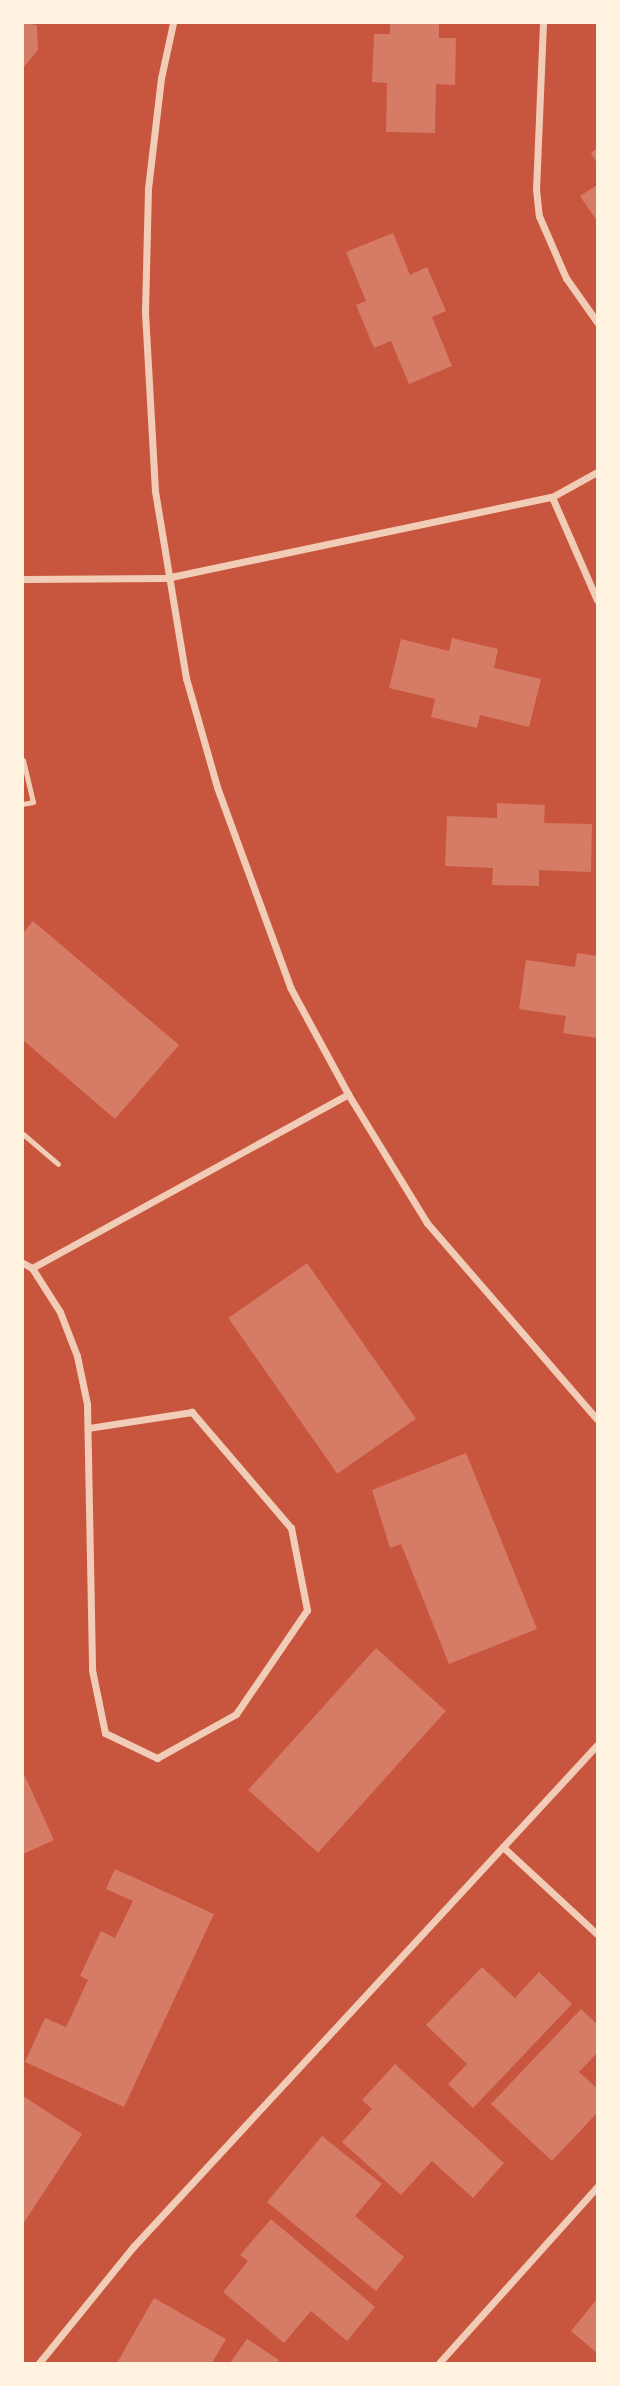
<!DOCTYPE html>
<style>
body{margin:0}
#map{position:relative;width:620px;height:2386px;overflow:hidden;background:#c8553d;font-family:Poppins,sans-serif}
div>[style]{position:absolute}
.building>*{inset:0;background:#d67c66;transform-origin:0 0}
.service>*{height:5px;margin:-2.5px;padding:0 2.5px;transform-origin:2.5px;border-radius:2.5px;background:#f1ccb7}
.minor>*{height:7px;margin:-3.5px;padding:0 3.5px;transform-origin:3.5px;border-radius:3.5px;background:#f1ccb7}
span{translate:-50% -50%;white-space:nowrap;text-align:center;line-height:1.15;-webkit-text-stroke:6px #fff3e0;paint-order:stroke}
.frame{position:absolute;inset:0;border:24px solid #fff3e0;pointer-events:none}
</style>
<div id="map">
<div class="building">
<div style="clip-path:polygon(23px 23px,37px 25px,38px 50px,23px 68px)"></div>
<div style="clip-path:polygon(390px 23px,439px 23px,439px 38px,456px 38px,455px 85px,436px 84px,435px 133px,386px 132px,387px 83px,372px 82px,374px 34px,390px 34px)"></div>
<div style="clip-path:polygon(597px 148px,597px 163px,591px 153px)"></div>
<div style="clip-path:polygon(597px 185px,597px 221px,580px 196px)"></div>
<div style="clip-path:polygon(393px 233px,410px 275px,427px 267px,446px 311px,432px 317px,452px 366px,409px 384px,391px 341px,374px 348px,356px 305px,366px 301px,346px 252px)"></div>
<div style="clip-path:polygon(452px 638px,498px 649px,494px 668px,541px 679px,529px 727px,480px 715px,477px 728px,431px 717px,435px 699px,389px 688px,401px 639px,449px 651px)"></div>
<div style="clip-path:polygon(497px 803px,545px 805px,544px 823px,592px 824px,591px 872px,539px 870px,539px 886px,492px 885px,493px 868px,445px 866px,447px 816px,497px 818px)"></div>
<div style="clip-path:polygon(33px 921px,179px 1045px,115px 1119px,23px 1040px,23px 933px)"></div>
<div style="clip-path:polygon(577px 953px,597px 956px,597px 1038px,563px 1033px,566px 1016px,519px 1009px,526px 960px,575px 967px)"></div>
<div style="left:307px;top:1263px;width:190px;height:96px;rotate:55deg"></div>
<div style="clip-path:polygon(466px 1453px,537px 1629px,449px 1664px,401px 1544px,390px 1548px,372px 1490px)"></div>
<div style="left:376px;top:1648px;width:94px;height:191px;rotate:42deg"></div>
<div style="clip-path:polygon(23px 1772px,54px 1840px,23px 1854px)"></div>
<div style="clip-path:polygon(115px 1869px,214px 1914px,124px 2107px,25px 2062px,45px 2018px,66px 2027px,88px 1980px,80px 1976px,101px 1931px,115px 1938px,133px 1901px,106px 1889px)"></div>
<div style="clip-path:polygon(482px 1967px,515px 1998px,539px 1972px,572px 2004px,473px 2108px,448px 2084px,467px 2064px,426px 2025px)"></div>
<div style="clip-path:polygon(581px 2009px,597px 2024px,597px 2053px,579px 2072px,597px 2088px,597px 2113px,552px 2161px,491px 2104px)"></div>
<div style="clip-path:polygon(395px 2064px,504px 2163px,473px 2198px,432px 2161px,401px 2195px,342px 2142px,372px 2109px,362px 2100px)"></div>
<div style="clip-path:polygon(23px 2096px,82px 2134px,23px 2224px)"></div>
<div style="clip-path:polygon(322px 2136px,382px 2184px,355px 2216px,404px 2257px,376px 2291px,267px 2202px)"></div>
<div style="clip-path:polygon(271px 2219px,375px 2307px,347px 2341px,311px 2311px,284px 2343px,223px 2292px,248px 2261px,240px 2255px)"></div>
<div style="clip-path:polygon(154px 2298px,226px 2339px,212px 2363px,117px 2363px)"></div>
<div style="clip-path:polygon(597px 2299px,597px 2353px,571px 2331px)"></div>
<div style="clip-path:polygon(247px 2339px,279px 2360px,277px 2363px,230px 2363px)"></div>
</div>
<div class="service">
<div style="left:23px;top:760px;width:43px;rotate:76.6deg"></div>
<div style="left:33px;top:802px;width:10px;rotate:169deg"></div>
<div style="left:23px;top:1134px;width:46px;rotate:40.6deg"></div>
</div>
<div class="minor">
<div style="left:173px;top:23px;width:56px;rotate:102.3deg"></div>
<div style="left:161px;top:78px;width:112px;rotate:96.7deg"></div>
<div style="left:148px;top:189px;width:123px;rotate:91.4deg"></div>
<div style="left:145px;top:312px;width:179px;rotate:86.8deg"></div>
<div style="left:155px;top:491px;width:190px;rotate:80.6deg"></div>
<div style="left:186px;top:678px;width:113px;rotate:74.1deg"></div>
<div style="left:217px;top:787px;width:213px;rotate:69.9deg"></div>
<div style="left:290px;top:987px;width:122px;rotate:61.5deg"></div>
<div style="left:348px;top:1094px;width:151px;rotate:58.5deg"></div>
<div style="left:427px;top:1223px;width:259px;rotate:49.1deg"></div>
<div style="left:543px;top:23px;width:166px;rotate:92.4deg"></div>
<div style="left:536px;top:189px;width:27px;rotate:84deg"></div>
<div style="left:539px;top:216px;width:68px;rotate:66.5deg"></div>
<div style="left:566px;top:278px;width:54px;rotate:54.8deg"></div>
<div style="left:552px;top:497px;width:112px;rotate:66.4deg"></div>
<div style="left:23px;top:579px;width:143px;rotate:-0.4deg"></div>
<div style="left:166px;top:578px;width:394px;rotate:-11.9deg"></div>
<div style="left:552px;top:497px;width:51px;rotate:-29.1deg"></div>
<div style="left:23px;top:1263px;width:10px;rotate:29deg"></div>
<div style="left:32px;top:1268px;width:361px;rotate:-28.8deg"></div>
<div style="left:32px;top:1268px;width:52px;rotate:57.5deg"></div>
<div style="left:60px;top:1312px;width:47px;rotate:68.9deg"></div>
<div style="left:77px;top:1356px;width:49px;rotate:78.2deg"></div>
<div style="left:87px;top:1404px;width:266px;rotate:88.9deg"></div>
<div style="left:92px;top:1670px;width:64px;rotate:78.3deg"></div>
<div style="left:105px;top:1733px;width:58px;rotate:25.7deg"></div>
<div style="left:157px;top:1758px;width:90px;rotate:-29.1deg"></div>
<div style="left:236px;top:1714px;width:126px;rotate:-55.7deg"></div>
<div style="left:307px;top:1610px;width:84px;rotate:-101deg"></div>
<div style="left:291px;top:1528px;width:153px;rotate:-130.5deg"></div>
<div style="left:192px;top:1412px;width:104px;rotate:171.2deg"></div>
<div style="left:503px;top:1847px;width:128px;rotate:42.8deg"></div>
<div style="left:39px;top:2363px;width:149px;rotate:-51deg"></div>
<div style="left:133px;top:2247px;width:684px;rotate:-47.25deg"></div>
<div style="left:439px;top:2363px;width:237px;rotate:-48.1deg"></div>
</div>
<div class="frame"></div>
</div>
